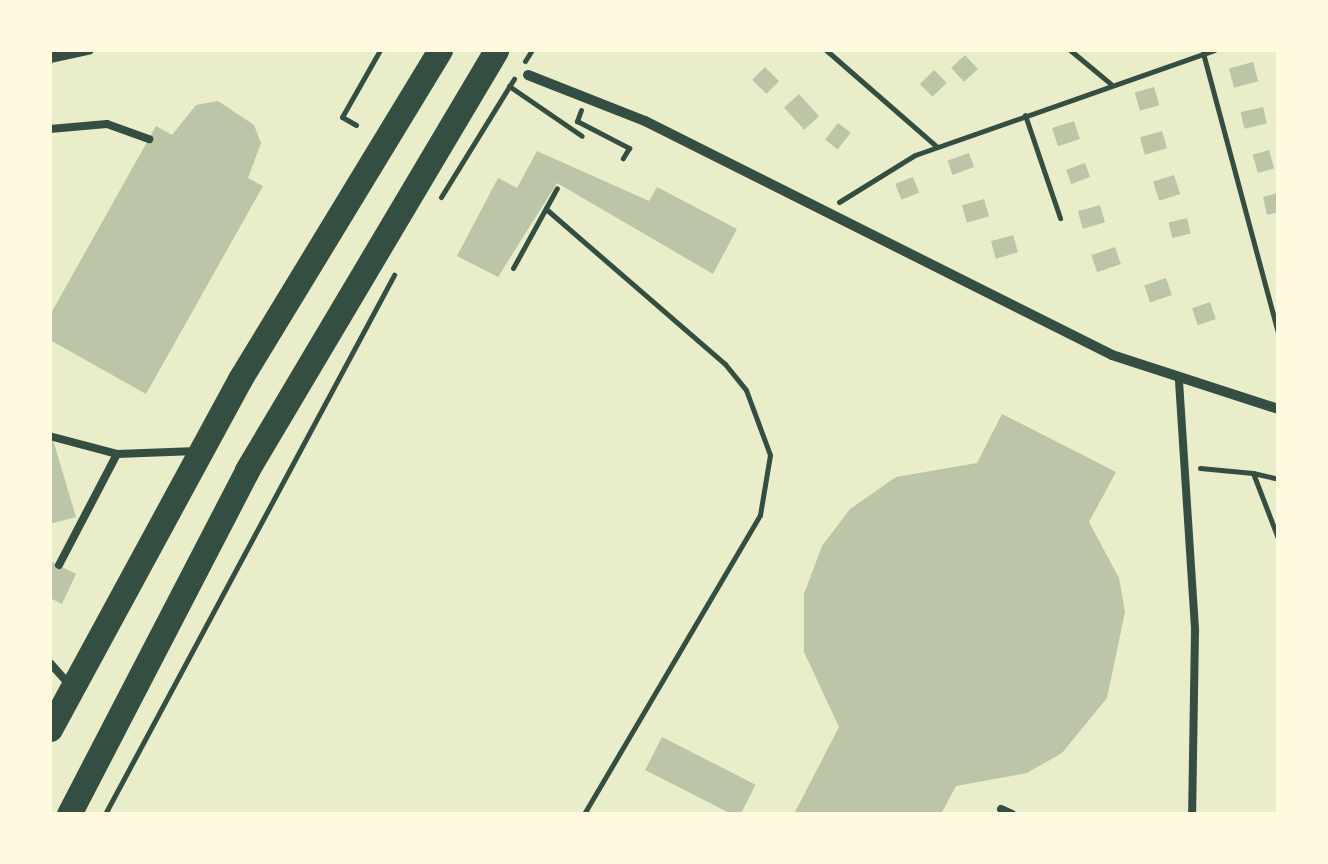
<!DOCTYPE html>
<style>
body{margin:0}
#map{position:relative;width:1328px;height:864px;overflow:hidden;background:#e9edc9;font-family:"PT Serif",serif}
div>[style]{position:absolute}
.building>*{inset:0;background:#bcc5a7;transform-origin:0 0}
.path>*{height:5px;margin:-2.5px;padding:0 2.5px;transform-origin:2.5px;border-radius:2.5px;background:#344e41}
.service>*{height:8px;margin:-4px;padding:0 4px;transform-origin:4px;border-radius:4px;background:#344e41}
.minor>*{height:10px;margin:-5px;padding:0 5px;transform-origin:5px;border-radius:5px;background:#344e41}
.trunk>*{height:25px;margin:-12.5px;padding:0 12.5px;transform-origin:12.5px;border-radius:12.5px;background:#344e41}
span{translate:-50% -50%;white-space:nowrap;text-align:center;line-height:1.15;-webkit-text-stroke:8px #fefae0;paint-order:stroke}
.frame{position:absolute;inset:0;border:52px solid #fefae0;pointer-events:none}
</style>
<div id="map">
<div class="building">
<div style="left:965px;top:55px;width:19px;height:19px;rotate:47deg"></div>
<div style="left:1253px;top:62px;width:20px;height:25px;rotate:75deg"></div>
<div style="left:765px;top:67px;width:20px;height:18px;rotate:45deg"></div>
<div style="left:934px;top:70px;width:18px;height:20px;rotate:45deg"></div>
<div style="left:1154px;top:87px;width:19px;height:20px;rotate:74deg"></div>
<div style="left:799px;top:94px;width:30px;height:20px;rotate:48deg"></div>
<div style="clip-path:polygon(218px 101px,254px 125px,261px 143px,248px 178px,263px 186px,146px 394px,50px 340px,50px 315px,156px 126px,172px 135px,196px 105px)"></div>
<div style="left:1263px;top:107px;width:17px;height:23px;rotate:77deg"></div>
<div style="left:1074px;top:121px;width:19px;height:23px;rotate:72deg"></div>
<div style="left:838px;top:123px;width:16px;height:21px;rotate:38deg"></div>
<div style="left:1162px;top:131px;width:18px;height:23px;rotate:74deg"></div>
<div style="left:1269px;top:150px;width:19px;height:17px;rotate:74deg"></div>
<div style="clip-path:polygon(537px 151px,649px 201px,657px 187px,737px 229px,713px 274px,557px 183px,498px 277px,457px 256px,498px 178px,517px 188px)"></div>
<div style="left:969px;top:153px;width:15px;height:23px;rotate:70deg"></div>
<div style="left:1085px;top:163px;width:15px;height:20px;rotate:70deg"></div>
<div style="left:1174px;top:175px;width:20px;height:22px;rotate:72deg"></div>
<div style="left:913px;top:177px;width:17px;height:19px;rotate:69deg"></div>
<div style="clip-path:polygon(1278px 193px,1278px 212px,1267px 215px,1263px 197px)"></div>
<div style="left:984px;top:199px;width:18px;height:23px;rotate:74deg"></div>
<div style="left:1100px;top:205px;width:18px;height:23px;rotate:74deg"></div>
<div style="left:1187px;top:218px;width:16px;height:19px;rotate:76deg"></div>
<div style="left:1013px;top:235px;width:18px;height:23px;rotate:74deg"></div>
<div style="left:1115px;top:247px;width:18px;height:25px;rotate:71deg"></div>
<div style="left:1166px;top:278px;width:18px;height:23px;rotate:71deg"></div>
<div style="left:1210px;top:302px;width:18px;height:19px;rotate:71deg"></div>
<div style="clip-path:polygon(1002px 414px,1116px 472px,1089px 522px,1119px 578px,1125px 612px,1107px 698px,1062px 753px,1027px 773px,956px 786px,941px 814px,794px 814px,839px 727px,804px 652px,804px 594px,822px 546px,850px 509px,896px 477px,977px 463px)"></div>
<div style="clip-path:polygon(50px 430px,76px 517px,50px 524px)"></div>
<div style="clip-path:polygon(50px 561px,76px 574px,62px 604px,50px 598px)"></div>
<div style="left:662px;top:737px;width:105px;height:37px;rotate:27deg"></div>
</div>
<div class="path">
<div style="left:826px;top:50px;width:147px;rotate:41.1deg"></div>
<div style="left:1070px;top:50px;width:53px;rotate:39.7deg"></div>
<div style="left:1203px;top:53px;width:290px;rotate:75deg"></div>
<div style="left:525px;top:61px;width:13px;rotate:-58deg"></div>
<div style="left:509px;top:86px;width:88px;rotate:34.4deg"></div>
<div style="left:581px;top:110px;width:12px;rotate:110deg"></div>
<div style="left:577px;top:121px;width:59px;rotate:27.4deg"></div>
<div style="left:629px;top:148px;width:12px;rotate:121deg"></div>
<div style="left:1025px;top:115px;width:109px;rotate:71.2deg"></div>
<div style="left:356px;top:125px;width:16px;rotate:-150deg"></div>
<div style="left:342px;top:117px;width:77px;rotate:-60.4deg"></div>
<div style="left:441px;top:197px;width:139px;rotate:-58.3deg"></div>
<div style="left:839px;top:202px;width:89px;rotate:-31.7deg"></div>
<div style="left:915px;top:155px;width:317px;rotate:-19.3deg"></div>
<div style="left:546px;top:209px;width:237px;rotate:40.9deg"></div>
<div style="left:725px;top:364px;width:33px;rotate:51deg"></div>
<div style="left:746px;top:390px;width:69px;rotate:69.7deg"></div>
<div style="left:770px;top:455px;width:61px;rotate:99.5deg"></div>
<div style="left:760px;top:515px;width:347px;rotate:120.5deg"></div>
<div style="left:513px;top:268px;width:91px;rotate:-61.2deg"></div>
<div style="left:1200px;top:468px;width:53px;rotate:5.4deg"></div>
<div style="left:1253px;top:473px;width:70px;rotate:69deg"></div>
<div style="left:1253px;top:473px;width:26px;rotate:13deg"></div>
<div style="left:105px;top:814px;width:612px;rotate:-61.8deg"></div>
</div>
<div class="service">
<div style="left:50px;top:129px;width:57px;rotate:-5deg"></div>
<div style="left:107px;top:124px;width:45px;rotate:19.7deg"></div>
<div style="left:1179px;top:381px;width:250px;rotate:86.3deg"></div>
<div style="left:1195px;top:630px;width:184px;rotate:90.9deg"></div>
<div style="left:53px;top:437px;width:66px;rotate:14.9deg"></div>
<div style="left:117px;top:454px;width:79px;rotate:-2.2deg"></div>
<div style="left:59px;top:565px;width:125px;rotate:-62.4deg"></div>
<div style="left:50px;top:663px;width:25px;rotate:48deg"></div>
<div style="left:1001px;top:809px;width:12px;rotate:24deg"></div>
</div>
<div class="minor">
<div style="left:50px;top:58px;width:40px;rotate:-12deg"></div>
<div style="left:528px;top:75px;width:126px;rotate:21.5deg"></div>
<div style="left:645px;top:121px;width:522px;rotate:26.61deg"></div>
<div style="left:1112px;top:355px;width:175px;rotate:18deg"></div>
</div>
<div class="trunk">
<div style="left:50px;top:729px;width:398px;rotate:-61.5deg"></div>
<div style="left:240px;top:379px;width:385px;rotate:-58.7deg"></div>
<div style="left:69px;top:814px;width:387px;rotate:-62.6deg"></div>
<div style="left:247px;top:470px;width:488px;rotate:-59.3deg"></div>
</div>
<div class="frame"></div>
</div>
